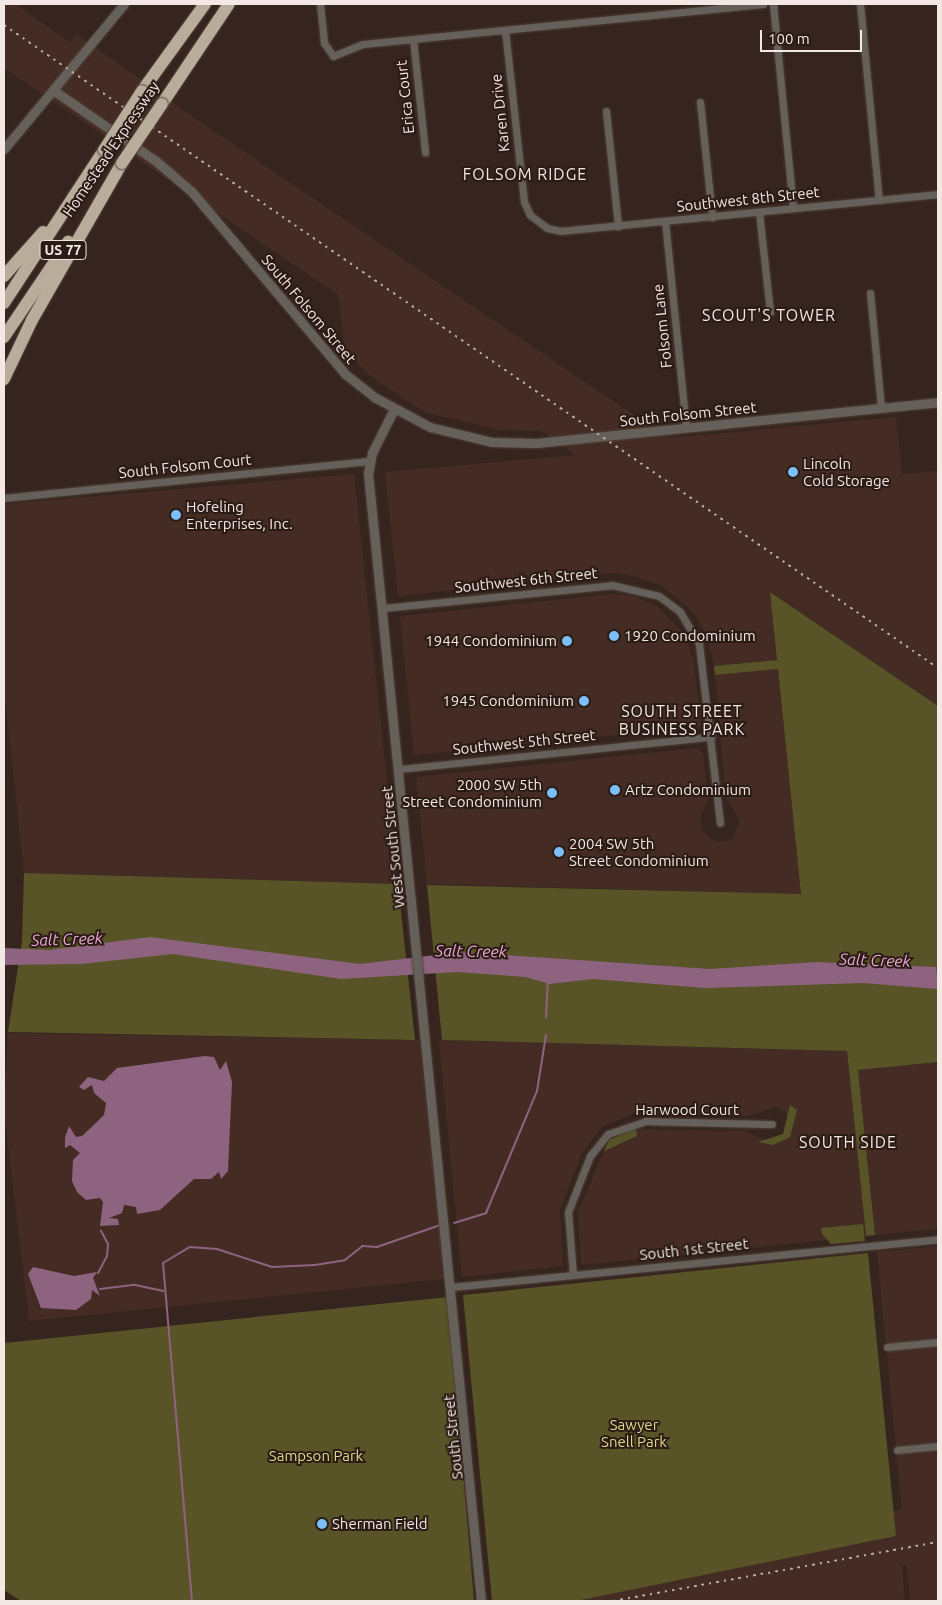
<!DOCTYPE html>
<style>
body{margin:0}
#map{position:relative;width:942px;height:1605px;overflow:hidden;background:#35251e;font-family:Ubuntu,sans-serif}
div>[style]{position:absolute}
.built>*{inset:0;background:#442c24}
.green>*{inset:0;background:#585427}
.water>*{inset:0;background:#8e6380}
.stream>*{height:2px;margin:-1px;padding:0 1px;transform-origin:1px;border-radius:1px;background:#8e6380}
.roads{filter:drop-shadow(0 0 1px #50403a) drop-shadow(0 0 1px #50403a)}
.minor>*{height:7px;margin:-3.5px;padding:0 3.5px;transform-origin:3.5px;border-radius:3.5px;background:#66605a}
.tertiary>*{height:9px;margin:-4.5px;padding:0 4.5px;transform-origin:4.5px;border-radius:4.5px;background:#66605a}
.motorway>*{height:12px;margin:-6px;padding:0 6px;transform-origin:6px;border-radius:6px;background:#b9ac9b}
.rail>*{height:2px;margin-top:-1px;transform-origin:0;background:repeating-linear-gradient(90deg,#b9aba7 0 2.5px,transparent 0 7.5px)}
.bridges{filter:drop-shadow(0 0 1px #50403a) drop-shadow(0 0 1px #50403a)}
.motorway-bridge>*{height:12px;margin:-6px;padding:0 6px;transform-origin:6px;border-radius:6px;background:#b9ac9b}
.dots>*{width:14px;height:14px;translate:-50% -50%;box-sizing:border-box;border:2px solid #2b1b15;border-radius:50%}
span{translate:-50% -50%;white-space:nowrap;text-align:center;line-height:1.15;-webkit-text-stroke:4px #2b1b15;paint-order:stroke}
.shield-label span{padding:1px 4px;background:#2b1b15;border:1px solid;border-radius:4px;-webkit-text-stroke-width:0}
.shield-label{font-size:14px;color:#f4e8e4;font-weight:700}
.street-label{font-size:15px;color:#f4e8e4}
.poi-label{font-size:15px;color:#f4e8e4}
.left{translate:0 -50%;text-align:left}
.right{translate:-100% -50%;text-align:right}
.park-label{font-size:15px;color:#dfd98d}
.neighbourhood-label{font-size:16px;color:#f4e8e4;letter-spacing:1px}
.water-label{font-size:16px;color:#eba8d5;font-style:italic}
.frame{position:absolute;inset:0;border:5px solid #f4e8e4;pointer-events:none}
.scale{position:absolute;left:760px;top:30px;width:102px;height:22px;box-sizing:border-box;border:2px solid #f4e8e4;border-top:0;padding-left:6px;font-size:15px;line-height:18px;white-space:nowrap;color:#f4e8e4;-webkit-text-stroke:4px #2b1b15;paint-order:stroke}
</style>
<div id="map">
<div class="built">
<div style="clip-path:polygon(4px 4px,15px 4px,70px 42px,77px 34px,196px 119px,668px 438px,896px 417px,902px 474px,938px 471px,938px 706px,771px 592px,777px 660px,714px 666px,707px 636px,694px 613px,662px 586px,634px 576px,610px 573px,398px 596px,385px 472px,576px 455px,541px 431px,499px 430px,424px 412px,370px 376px,345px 350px,338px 295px,4px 68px)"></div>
<div style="clip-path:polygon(354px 474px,398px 884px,24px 873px,4px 688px,4px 504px)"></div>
<div style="clip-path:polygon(612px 594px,634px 596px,657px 606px,685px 635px,694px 662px,701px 727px,414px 755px,400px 616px)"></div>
<div style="clip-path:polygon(778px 669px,801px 894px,427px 884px,416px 777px,697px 748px,703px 753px,708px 799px,700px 819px,702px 830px,715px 842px,732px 840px,740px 821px,726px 797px,715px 675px)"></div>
<div style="clip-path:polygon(8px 1033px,419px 1040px,445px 1279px,29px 1321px,4px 1111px)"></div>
<div style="clip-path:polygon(439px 1040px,847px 1051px,866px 1236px,581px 1265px,578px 1212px,606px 1146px,640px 1129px,745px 1131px,764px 1140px,779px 1140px,789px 1130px,788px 1116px,776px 1106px,749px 1116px,634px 1113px,602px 1127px,582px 1153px,560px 1209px,563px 1266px,462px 1277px)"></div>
<div style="clip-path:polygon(938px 1062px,938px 1229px,875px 1235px,858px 1070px)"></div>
<div style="clip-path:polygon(938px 1246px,938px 1601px,910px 1601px,907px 1565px,902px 1566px,905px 1601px,576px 1601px,896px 1536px,893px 1511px,902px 1510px,877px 1252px)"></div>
</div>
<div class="green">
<div style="clip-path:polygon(770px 592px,938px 706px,938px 1062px,858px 1070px,875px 1235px,866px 1236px,847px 1051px,442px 1040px,427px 885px,801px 894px,778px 669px,715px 675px,714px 666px,777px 660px)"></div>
<div style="clip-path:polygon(24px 873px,398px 884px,415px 1040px,8px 1032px,22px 941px)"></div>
<div style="clip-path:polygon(790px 1105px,797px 1110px,790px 1137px,773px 1145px,758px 1142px,783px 1134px)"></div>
<div style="clip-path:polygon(636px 1128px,637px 1136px,604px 1151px,609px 1140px)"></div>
<div style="clip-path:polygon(863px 1224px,865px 1241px,831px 1244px,822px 1234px,821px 1228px)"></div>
<div style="clip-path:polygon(868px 1253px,896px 1536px,576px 1601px,492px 1601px,463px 1295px)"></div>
<div style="clip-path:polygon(448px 1297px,474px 1601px,21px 1601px,4px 1590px,4px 1343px)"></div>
</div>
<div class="water">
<div style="clip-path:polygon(150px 937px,360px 964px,460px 952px,710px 969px,817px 962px,936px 967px,938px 989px,863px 983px,705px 988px,593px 979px,549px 984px,526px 977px,457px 972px,341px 979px,173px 954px,81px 964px,4px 965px,4px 948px,49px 950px)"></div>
<div style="clip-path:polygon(205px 1056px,214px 1057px,220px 1070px,226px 1061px,232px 1082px,228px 1171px,221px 1179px,219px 1172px,211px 1179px,194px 1179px,160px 1210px,137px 1214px,136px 1207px,124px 1205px,122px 1213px,109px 1218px,118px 1219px,119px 1225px,100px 1226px,103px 1202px,100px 1198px,86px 1200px,77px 1192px,72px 1181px,73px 1160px,80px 1153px,70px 1145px,65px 1148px,65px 1138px,69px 1126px,76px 1137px,82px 1136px,104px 1115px,106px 1103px,94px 1093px,92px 1085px,84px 1090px,79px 1087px,88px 1077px,104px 1081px,117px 1068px)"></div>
<div style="clip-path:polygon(33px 1267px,74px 1276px,97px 1272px,93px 1278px,100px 1296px,92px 1290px,91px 1299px,76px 1310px,41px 1308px,28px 1274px)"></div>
</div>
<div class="stream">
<div style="left:546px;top:1017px;width:34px;rotate:-87deg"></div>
<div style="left:454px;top:1223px;width:34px;rotate:-17deg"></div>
<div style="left:486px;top:1213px;width:132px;rotate:-67.3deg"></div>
<div style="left:537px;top:1091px;width:57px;rotate:-80.9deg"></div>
<div style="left:98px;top:1273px;width:19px;rotate:-62deg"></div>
<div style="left:107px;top:1256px;width:12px;rotate:-85deg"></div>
<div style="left:108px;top:1244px;width:15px;rotate:-118deg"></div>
<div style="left:100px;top:1289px;width:35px;rotate:-7deg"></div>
<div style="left:135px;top:1285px;width:29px;rotate:12deg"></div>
<div style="left:192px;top:1601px;width:339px;rotate:-94.9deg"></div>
<div style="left:163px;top:1263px;width:31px;rotate:-31deg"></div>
<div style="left:190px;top:1247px;width:27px;rotate:4deg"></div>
<div style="left:217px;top:1249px;width:58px;rotate:18.1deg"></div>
<div style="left:272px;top:1267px;width:43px;rotate:-2.7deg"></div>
<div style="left:315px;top:1265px;width:30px;rotate:-9deg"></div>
<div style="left:345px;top:1260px;width:22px;rotate:-39deg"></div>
<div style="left:362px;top:1246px;width:15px;rotate:4deg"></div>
<div style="left:377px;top:1247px;width:67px;rotate:-19.2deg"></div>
</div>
<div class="roads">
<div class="minor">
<div style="left:320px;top:4px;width:39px;rotate:84deg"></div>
<div style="left:324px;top:43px;width:16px;rotate:55deg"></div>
<div style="left:333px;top:56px;width:32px;rotate:-22deg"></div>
<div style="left:363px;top:44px;width:402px;rotate:-5.7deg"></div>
<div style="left:773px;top:4px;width:205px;rotate:84.4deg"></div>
<div style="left:860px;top:4px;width:197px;rotate:84.5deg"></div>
<div style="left:505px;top:30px;width:173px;rotate:83.7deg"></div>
<div style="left:524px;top:202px;width:14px;rotate:65deg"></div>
<div style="left:530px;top:215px;width:21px;rotate:37deg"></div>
<div style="left:547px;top:228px;width:14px;rotate:12deg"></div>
<div style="left:561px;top:231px;width:379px;rotate:-5.6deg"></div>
<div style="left:413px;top:39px;width:114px;rotate:83.9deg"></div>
<div style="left:700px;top:102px;width:116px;rotate:84deg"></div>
<div style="left:606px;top:111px;width:116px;rotate:84deg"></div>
<div style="left:759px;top:212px;width:101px;rotate:83.7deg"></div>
<div style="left:665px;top:221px;width:208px;rotate:84.2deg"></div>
<div style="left:870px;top:293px;width:116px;rotate:84.5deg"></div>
<div style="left:4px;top:498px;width:368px;rotate:-5.8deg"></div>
<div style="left:383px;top:608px;width:230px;rotate:-5.7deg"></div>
<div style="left:612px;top:585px;width:48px;rotate:13.2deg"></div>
<div style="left:659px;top:596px;width:26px;rotate:37deg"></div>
<div style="left:680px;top:612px;width:37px;rotate:59deg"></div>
<div style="left:699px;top:644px;width:180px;rotate:83.3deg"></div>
<div style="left:399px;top:769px;width:314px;rotate:-5.9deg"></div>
<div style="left:573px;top:1275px;width:63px;rotate:-94.5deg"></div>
<div style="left:568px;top:1212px;width:60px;rotate:-68.6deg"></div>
<div style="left:590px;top:1156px;width:28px;rotate:-51deg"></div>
<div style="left:608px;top:1134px;width:40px;rotate:-18.9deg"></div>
<div style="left:646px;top:1121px;width:126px;rotate:1.4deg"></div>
<div style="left:452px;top:1287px;width:488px;rotate:-5.6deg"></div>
<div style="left:887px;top:1347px;width:51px;rotate:-5.6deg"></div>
<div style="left:897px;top:1450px;width:41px;rotate:-5.6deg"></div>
</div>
<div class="tertiary">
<div style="left:53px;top:90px;width:125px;rotate:34.6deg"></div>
<div style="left:156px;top:161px;width:48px;rotate:40.7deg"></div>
<div style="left:192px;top:192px;width:238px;rotate:49.9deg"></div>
<div style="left:345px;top:374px;width:37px;rotate:38deg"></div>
<div style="left:374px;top:397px;width:64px;rotate:28.2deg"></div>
<div style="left:430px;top:427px;width:64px;rotate:13.6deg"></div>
<div style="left:492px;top:442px;width:44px;rotate:1.3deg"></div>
<div style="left:536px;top:443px;width:404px;rotate:-5.8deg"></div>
<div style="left:4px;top:149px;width:188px;rotate:-50.4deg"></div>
<div style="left:394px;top:409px;width:49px;rotate:116.6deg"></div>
<div style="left:372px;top:453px;width:20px;rotate:101deg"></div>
<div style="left:368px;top:473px;width:1134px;rotate:84.28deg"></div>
</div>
<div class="motorway">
<div style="left:142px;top:91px;width:107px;rotate:-54.1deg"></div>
<div style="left:162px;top:104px;width:120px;rotate:-56.2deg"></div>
<div style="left:4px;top:276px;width:59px;rotate:-48.4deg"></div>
<div style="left:4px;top:303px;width:183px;rotate:-56.8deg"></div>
<div style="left:4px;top:337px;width:115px;rotate:-56deg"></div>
<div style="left:4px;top:379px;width:65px;rotate:-64.6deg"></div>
<div style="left:32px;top:320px;width:181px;rotate:-60.2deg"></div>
</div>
</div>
<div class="rail">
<div style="left:4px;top:25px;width:1134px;rotate:34.54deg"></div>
<div style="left:613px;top:1601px;width:330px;rotate:-10.3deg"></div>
</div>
<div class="bridges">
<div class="motorway-bridge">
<div style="left:104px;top:150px;width:70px;rotate:-57.2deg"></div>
<div style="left:122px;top:163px;width:71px;rotate:-55.9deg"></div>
</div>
</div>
<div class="dots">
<div style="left:793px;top:472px;background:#7bbef8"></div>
<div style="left:176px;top:515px;background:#7bbef8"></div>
<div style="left:614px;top:636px;background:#7bbef8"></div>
<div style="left:567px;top:641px;background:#7bbef8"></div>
<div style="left:584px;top:701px;background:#7bbef8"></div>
<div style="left:615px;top:790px;background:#7bbef8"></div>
<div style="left:552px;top:793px;background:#7bbef8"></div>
<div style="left:559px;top:852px;background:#7bbef8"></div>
<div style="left:322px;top:1524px;background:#7bbef8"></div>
</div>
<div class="shield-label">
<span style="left:63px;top:250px">US 77</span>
</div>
<div class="street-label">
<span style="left:405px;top:97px;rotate:-96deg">Erica Court</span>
<span style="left:500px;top:113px;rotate:-96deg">Karen Drive</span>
<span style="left:111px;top:149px;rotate:-56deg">Homestead Expressway</span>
<span style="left:748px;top:199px;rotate:-6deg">Southwest 8th Street</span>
<span style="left:309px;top:309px;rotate:50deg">South Folsom Street</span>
<span style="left:662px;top:326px;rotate:-96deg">Folsom Lane</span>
<span style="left:688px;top:414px;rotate:-6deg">South Folsom Street</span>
<span style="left:185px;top:466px;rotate:-6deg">South Folsom Court</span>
<span style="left:526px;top:580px;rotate:-6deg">Southwest 6th Street</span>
<span style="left:524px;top:742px;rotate:-6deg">Southwest 5th Street</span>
<span style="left:393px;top:847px;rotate:-96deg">West South Street</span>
<span style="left:687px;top:1110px">Harwood Court</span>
<span style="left:694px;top:1249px;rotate:-6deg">South 1st Street</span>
<span style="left:453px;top:1437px;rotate:-96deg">South Street</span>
</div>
<div class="poi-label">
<span class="left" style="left:803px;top:472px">Lincoln<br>Cold Storage</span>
<span class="left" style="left:186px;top:515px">Hofeling<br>Enterprises, Inc.</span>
<span class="left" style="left:624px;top:636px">1920 Condominium</span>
<span class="right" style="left:557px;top:641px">1944 Condominium</span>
<span class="right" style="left:574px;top:701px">1945 Condominium</span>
<span class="right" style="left:542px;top:793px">2000 SW 5th<br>Street Condominium</span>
<span class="left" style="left:625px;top:790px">Artz Condominium</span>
<span class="left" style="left:569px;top:852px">2004 SW 5th<br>Street Condominium</span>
<span class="left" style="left:332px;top:1524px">Sherman Field</span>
</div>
<div class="park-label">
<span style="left:634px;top:1433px">Sawyer<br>Snell Park</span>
<span style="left:316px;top:1456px">Sampson Park</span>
</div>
<div class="neighbourhood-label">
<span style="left:525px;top:174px">FOLSOM RIDGE</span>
<span style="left:769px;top:315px">SCOUT'S TOWER</span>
<span style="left:682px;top:720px">SOUTH STREET<br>BUSINESS PARK</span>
<span style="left:848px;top:1142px">SOUTH SIDE</span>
</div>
<div class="water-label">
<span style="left:67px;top:939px;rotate:-2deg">Salt Creek</span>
<span style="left:471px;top:951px;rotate:1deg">Salt Creek</span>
<span style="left:875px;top:960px;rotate:2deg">Salt Creek</span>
</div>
<div class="frame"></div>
<div class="scale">100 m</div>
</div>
